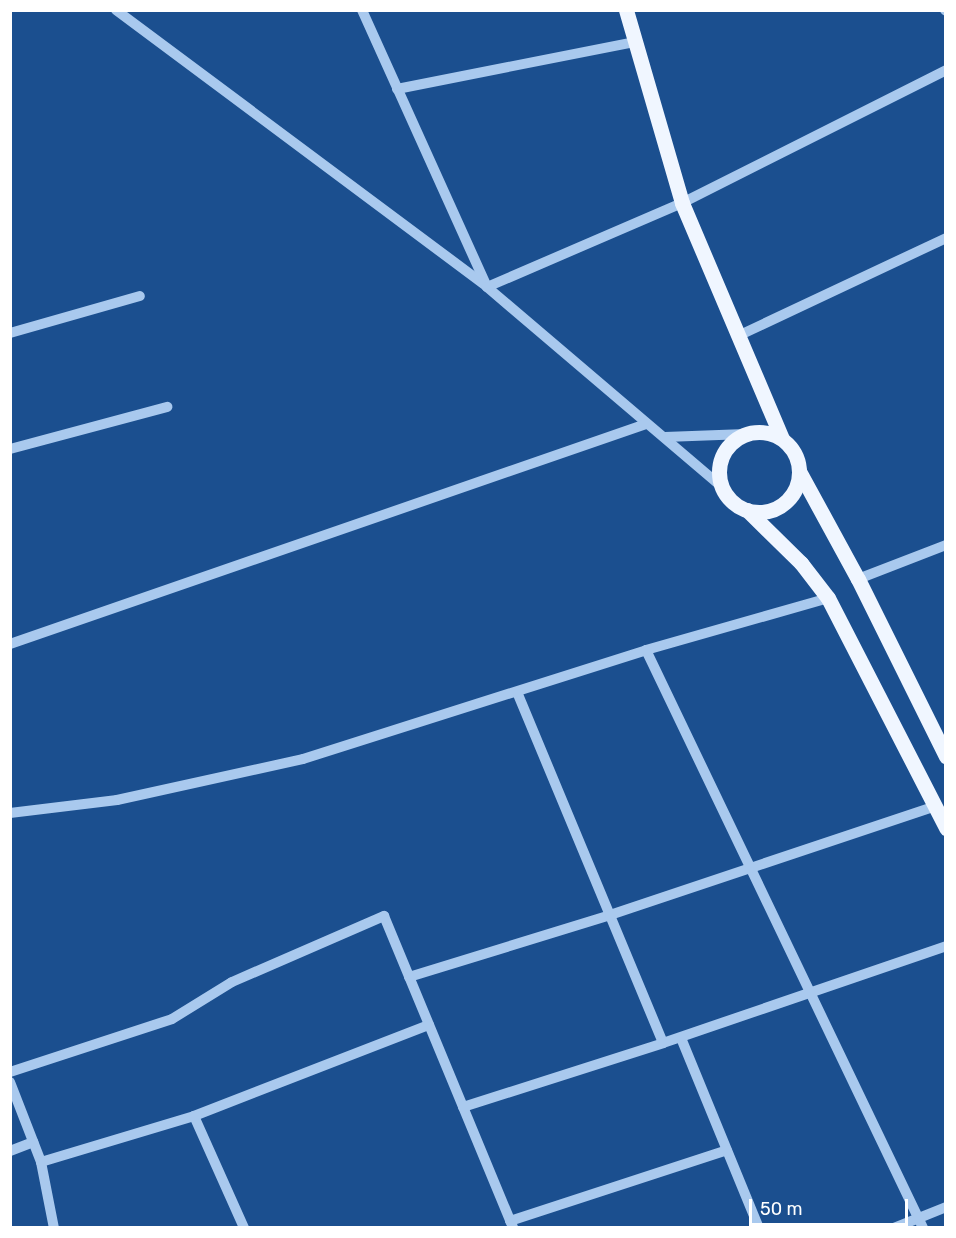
<!DOCTYPE html>
<style>
body{margin:0}
#map{position:relative;width:956px;height:1238px;overflow:hidden;background:#1b4f8f;font-family:Rubik,sans-serif}
div>[style]{position:absolute}
.minor>*{height:10px;margin:-5px;padding:0 5px;transform-origin:5px;border-radius:5px;background:#a9c9ee}
.major>*{height:15px;margin:-7.5px;padding:0 7.5px;transform-origin:7.5px;border-radius:7.5px;background:#f0f6ff}
.major>.ring{margin:-7.5px;padding:0;box-sizing:content-box;background:none;border:15px solid #f0f6ff;border-radius:50%}
span{translate:-50% -50%;white-space:nowrap;text-align:center;line-height:1.15;-webkit-text-stroke:5px #1b4f8f;paint-order:stroke}
.frame{position:absolute;inset:0;border:12px solid #fff;pointer-events:none}
.scale{position:absolute;left:749px;top:1199px;width:159px;height:27px;box-sizing:border-box;border:3px solid #fff;border-top:0;padding-left:8px;font-size:18px;line-height:21px;white-space:nowrap;color:#fff;-webkit-text-stroke:4px #1b4f8f;paint-order:stroke}
</style>
<div id="map">
<div class="minor">
<div style="left:116px;top:10px;width:463px;rotate:36.7deg"></div>
<div style="left:487px;top:287px;width:307px;rotate:40.4deg"></div>
<div style="left:362px;top:10px;width:304px;rotate:65.7deg"></div>
<div style="left:487px;top:287px;width:212px;rotate:-23.3deg"></div>
<div style="left:682px;top:203px;width:296px;rotate:-26.7deg"></div>
<div style="left:945px;top:10px;width:1px;rotate:45deg"></div>
<div style="left:397px;top:89px;width:243px;rotate:-11.2deg"></div>
<div style="left:10px;top:333px;width:135px;rotate:-15.9deg"></div>
<div style="left:740px;top:335px;width:228px;rotate:-25.2deg"></div>
<div style="left:665px;top:437px;width:81px;rotate:-2.1deg"></div>
<div style="left:10px;top:449px;width:163px;rotate:-15deg"></div>
<div style="left:858px;top:579px;width:94px;rotate:-21.1deg"></div>
<div style="left:10px;top:644px;width:673px;rotate:-19.08deg"></div>
<div style="left:646px;top:650px;width:641px;rotate:64.39deg"></div>
<div style="left:517px;top:692px;width:380px;rotate:67.4deg"></div>
<div style="left:10px;top:813px;width:108px;rotate:-6.9deg"></div>
<div style="left:117px;top:800px;width:190px;rotate:-12.4deg"></div>
<div style="left:303px;top:759px;width:360px;rotate:-17.6deg"></div>
<div style="left:646px;top:650px;width:189px;rotate:-15.9deg"></div>
<div style="left:409px;top:977px;width:210px;rotate:-17.1deg"></div>
<div style="left:610px;top:915px;width:343px;rotate:-18.5deg"></div>
<div style="left:681px;top:1038px;width:205px;rotate:67.7deg"></div>
<div style="left:10px;top:1072px;width:170px;rotate:-18.1deg"></div>
<div style="left:172px;top:1019px;width:70px;rotate:-31.7deg"></div>
<div style="left:232px;top:982px;width:166px;rotate:-23.5deg"></div>
<div style="left:384px;top:916px;width:338px;rotate:67.5deg"></div>
<div style="left:10px;top:1082px;width:86px;rotate:68.8deg"></div>
<div style="left:41px;top:1162px;width:67px;rotate:78.9deg"></div>
<div style="left:463px;top:1107px;width:210px;rotate:-17.7deg"></div>
<div style="left:663px;top:1043px;width:299px;rotate:-18.9deg"></div>
<div style="left:194px;top:1116px;width:123px;rotate:65.9deg"></div>
<div style="left:10px;top:1151px;width:25px;rotate:-21deg"></div>
<div style="left:41px;top:1162px;width:160px;rotate:-16.7deg"></div>
<div style="left:194px;top:1116px;width:252px;rotate:-21.2deg"></div>
<div style="left:510px;top:1221px;width:228px;rotate:-18.1deg"></div>
<div style="left:894px;top:1228px;width:56px;rotate:-22deg"></div>
</div>
<div class="major">
<div style="left:626px;top:10px;width:201px;rotate:73.8deg"></div>
<div style="left:682px;top:203px;width:256px;rotate:67deg"></div>
<div class="ring" style="left:719px;top:432px;width:65px;height:65px"></div>
<div style="left:799px;top:471px;width:123px;rotate:61.4deg"></div>
<div style="left:858px;top:579px;width:198px;rotate:63.6deg"></div>
<div style="left:747px;top:510px;width:76px;rotate:44.5deg"></div>
<div style="left:801px;top:563px;width:44px;rotate:52.4deg"></div>
<div style="left:828px;top:598px;width:259px;rotate:62.8deg"></div>
</div>
<div class="frame"></div>
<div class="scale">50 m</div>
</div>
